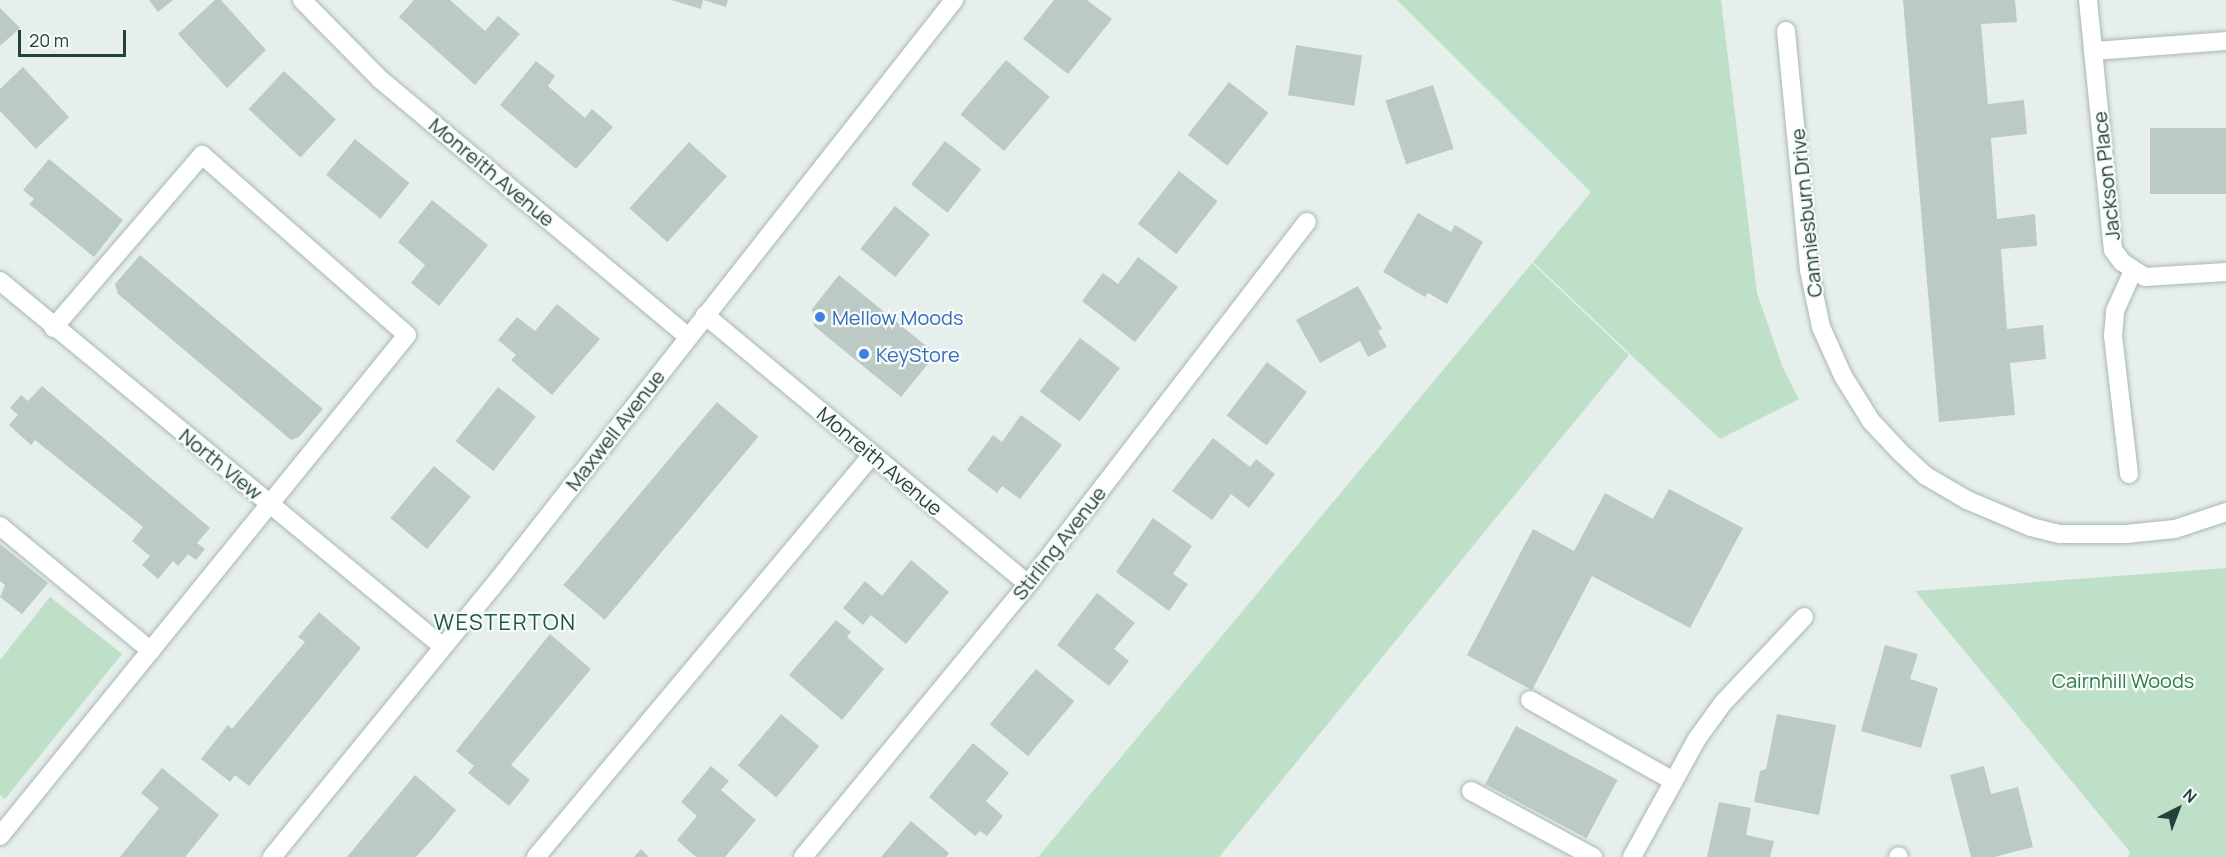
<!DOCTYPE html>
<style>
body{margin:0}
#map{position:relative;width:2226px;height:857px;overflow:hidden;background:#e6efeb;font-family:Manrope,sans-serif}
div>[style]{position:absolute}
.green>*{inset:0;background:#bfe0c8}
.building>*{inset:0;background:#bbcac4;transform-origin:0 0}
.roads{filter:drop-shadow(0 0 2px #a8b8b2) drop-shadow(0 0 2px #a8b8b2)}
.minor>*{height:18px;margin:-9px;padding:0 9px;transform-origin:9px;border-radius:9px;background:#fff}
.dots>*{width:16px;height:16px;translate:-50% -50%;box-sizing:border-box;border:3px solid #f7fbf9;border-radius:50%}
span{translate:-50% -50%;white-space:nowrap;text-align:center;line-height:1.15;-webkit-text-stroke:4.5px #f7fbf9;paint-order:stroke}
.street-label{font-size:20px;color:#24423a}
.shop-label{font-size:20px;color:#366cbe}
.left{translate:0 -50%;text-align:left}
.park-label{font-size:20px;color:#2d7a4b}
.quarter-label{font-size:22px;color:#1f5548;letter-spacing:1.5px}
.north{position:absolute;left:2148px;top:779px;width:60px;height:60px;-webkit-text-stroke:4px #f7fbf9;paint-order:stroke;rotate:42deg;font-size:16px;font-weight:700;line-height:24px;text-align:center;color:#24423a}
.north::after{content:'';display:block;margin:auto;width:21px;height:27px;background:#24423a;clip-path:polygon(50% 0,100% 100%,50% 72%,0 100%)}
.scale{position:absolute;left:18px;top:30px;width:108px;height:27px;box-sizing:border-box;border:3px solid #24423a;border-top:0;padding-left:8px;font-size:18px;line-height:21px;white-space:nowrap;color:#24423a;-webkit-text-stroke:4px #f7fbf9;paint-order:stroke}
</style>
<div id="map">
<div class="green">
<div style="clip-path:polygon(1397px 0,1721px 0,1757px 293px,1783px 368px,1799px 399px,1720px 439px,1533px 262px,1591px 192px)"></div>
<div style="clip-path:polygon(1532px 263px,1629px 355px,1219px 857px,1038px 857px)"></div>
<div style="clip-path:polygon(2226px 568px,2226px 857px,2128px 857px,2130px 852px,1915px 591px)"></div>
<div style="clip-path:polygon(50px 597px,122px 654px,5px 799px,0 795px,0 660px)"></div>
</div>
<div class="building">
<div style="clip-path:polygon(149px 0,173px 0,158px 12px)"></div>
<div style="clip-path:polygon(215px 0,221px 0,266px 50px,227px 88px,178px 34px)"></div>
<div style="clip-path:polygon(414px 0,450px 0,485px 31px,498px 16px,520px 34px,475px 85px,399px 17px)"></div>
<div style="clip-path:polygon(671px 0,703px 0,701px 9px)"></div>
<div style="clip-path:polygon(703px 0,728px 0,726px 7px)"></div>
<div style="clip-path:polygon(1054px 0,1087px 0,1112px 19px,1068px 74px,1023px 39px)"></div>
<div style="clip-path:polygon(1903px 0,2015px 0,2017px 22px,1981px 24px,1988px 104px,2024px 100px,2027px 134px,1991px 138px,1997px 219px,2035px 214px,2037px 246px,2001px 249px,2007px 329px,2043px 325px,2046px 359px,2010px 363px,2015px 415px,1939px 422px)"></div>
<div style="clip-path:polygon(0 8px,20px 28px,0 46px)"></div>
<div style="left:1296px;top:45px;width:67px;height:51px;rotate:9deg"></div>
<div style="left:1006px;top:60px;width:57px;height:71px;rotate:40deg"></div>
<div style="clip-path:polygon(536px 61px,555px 76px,548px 86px,585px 118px,592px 109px,613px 127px,576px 169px,500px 105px)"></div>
<div style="clip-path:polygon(23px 67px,69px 117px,36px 149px,0 111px,0 89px)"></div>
<div style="left:284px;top:71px;width:71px;height:52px;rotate:43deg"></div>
<div style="left:1229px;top:82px;width:50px;height:67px;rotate:38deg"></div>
<div style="left:1433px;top:85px;width:67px;height:50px;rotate:72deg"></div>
<div style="left:2226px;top:128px;width:66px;height:76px;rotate:90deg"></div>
<div style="left:355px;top:139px;width:70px;height:46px;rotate:39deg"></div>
<div style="left:945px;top:141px;width:46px;height:55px;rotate:38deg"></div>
<div style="left:689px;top:142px;width:51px;height:89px;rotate:42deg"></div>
<div style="clip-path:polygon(49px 159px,123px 220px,94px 257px,29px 204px,34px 199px,23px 190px)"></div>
<div style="left:1179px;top:171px;width:49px;height:67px;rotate:38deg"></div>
<div style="clip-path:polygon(432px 200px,488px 245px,439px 306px,411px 283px,425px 265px,398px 242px)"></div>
<div style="left:895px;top:206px;width:45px;height:55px;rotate:39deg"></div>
<div style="clip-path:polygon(1418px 213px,1451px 232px,1455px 225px,1483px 242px,1447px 304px,1428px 293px,1425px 297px,1383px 272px)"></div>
<div style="clip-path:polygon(140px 255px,323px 409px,299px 437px,291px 440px,118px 294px,115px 284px)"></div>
<div style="clip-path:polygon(1138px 257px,1178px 287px,1135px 342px,1082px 301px,1103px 273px,1118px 284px)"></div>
<div style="clip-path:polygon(839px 275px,936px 354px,901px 397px,814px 326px,812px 309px)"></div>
<div style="clip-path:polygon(1358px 286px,1382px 329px,1378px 331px,1387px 347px,1368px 357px,1360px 341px,1320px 363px,1296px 320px)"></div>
<div style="clip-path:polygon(557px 304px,600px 339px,552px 395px,511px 360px,516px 355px,498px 340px,517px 317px,535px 331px)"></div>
<div style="left:1080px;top:338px;width:50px;height:67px;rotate:37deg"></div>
<div style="left:1267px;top:362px;width:50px;height:67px;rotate:37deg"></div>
<div style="clip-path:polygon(42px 386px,210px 528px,197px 543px,205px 549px,196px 560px,188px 554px,178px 566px,173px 561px,158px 579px,142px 565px,150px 556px,132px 541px,143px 527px,35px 440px,31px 445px,9px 425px,18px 415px,10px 408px,21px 395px,28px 401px)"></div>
<div style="left:498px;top:387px;width:48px;height:69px;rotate:38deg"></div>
<div style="left:717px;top:402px;width:54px;height:239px;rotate:40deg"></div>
<div style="clip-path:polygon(1021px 415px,1062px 445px,1020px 499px,1002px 486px,997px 493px,967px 470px,993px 435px,1002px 442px)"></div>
<div style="clip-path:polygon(1213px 438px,1250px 467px,1256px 459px,1275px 474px,1249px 508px,1231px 494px,1212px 520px,1172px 491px)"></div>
<div style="left:434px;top:466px;width:48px;height:68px;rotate:40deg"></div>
<div style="clip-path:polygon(1669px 489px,1743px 528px,1690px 628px,1592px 576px,1532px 690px,1467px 655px,1533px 529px,1574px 551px,1605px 493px,1653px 519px)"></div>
<div style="clip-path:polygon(1153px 518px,1192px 546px,1173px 574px,1188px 584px,1169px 611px,1116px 572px)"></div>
<div style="clip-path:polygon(0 544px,48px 583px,22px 614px,0 597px,5px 585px,0 581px)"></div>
<div style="clip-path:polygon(911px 560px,949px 592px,906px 644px,871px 615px,863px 625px,843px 608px,865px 581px,882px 596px)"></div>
<div style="clip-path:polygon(1097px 593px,1135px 623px,1114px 649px,1129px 661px,1109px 686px,1057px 645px)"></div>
<div style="clip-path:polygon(319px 612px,361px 648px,249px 786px,235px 775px,230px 782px,201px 759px,228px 725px,232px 729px,305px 642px,298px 637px)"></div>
<div style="clip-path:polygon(836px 620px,851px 632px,847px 637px,884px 669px,842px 720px,789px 675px)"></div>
<div style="clip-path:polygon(550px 634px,591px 669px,511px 765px,530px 780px,509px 806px,468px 773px,474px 766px,456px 751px)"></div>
<div style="clip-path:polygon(1885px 645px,1918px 654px,1910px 679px,1938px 688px,1921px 748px,1861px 731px)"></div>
<div style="left:1036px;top:669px;width:50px;height:72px;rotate:40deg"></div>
<div style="left:781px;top:714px;width:50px;height:67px;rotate:40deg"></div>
<div style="clip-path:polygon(1777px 714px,1836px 725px,1819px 815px,1754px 802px,1760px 771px,1766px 769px)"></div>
<div style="left:1516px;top:726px;width:115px;height:66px;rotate:28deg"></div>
<div style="clip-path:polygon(973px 743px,1009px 773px,986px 801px,1003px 816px,987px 836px,980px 831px,975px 836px,929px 797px)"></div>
<div style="clip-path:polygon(711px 766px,729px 781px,721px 790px,756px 820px,725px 857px,696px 857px,677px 840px,697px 816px,681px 802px)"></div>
<div style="clip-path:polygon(1984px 766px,1991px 794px,2018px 787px,2033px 847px,1994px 857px,1971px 857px,1950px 775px)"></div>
<div style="clip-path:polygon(162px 768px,219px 815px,185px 857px,120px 857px,159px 808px,141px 793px)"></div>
<div style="clip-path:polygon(415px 775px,456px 810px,433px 838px,416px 857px,347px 857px)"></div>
<div style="clip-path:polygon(1719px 802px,1751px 808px,1746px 835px,1774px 841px,1770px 857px,1707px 857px)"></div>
<div style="clip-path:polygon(911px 821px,949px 853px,946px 857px,881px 857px)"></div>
<div style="clip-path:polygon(641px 849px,649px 857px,634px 857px)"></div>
</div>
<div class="roads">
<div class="minor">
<div style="left:302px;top:0;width:112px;rotate:45.4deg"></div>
<div style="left:381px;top:80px;width:400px;rotate:39.9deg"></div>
<div style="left:2088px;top:0;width:251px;rotate:84.3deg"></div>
<div style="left:2113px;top:250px;width:15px;rotate:53deg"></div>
<div style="left:2122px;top:262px;width:27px;rotate:33deg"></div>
<div style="left:2145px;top:277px;width:81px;rotate:-3.5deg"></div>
<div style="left:1786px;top:31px;width:240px;rotate:84.5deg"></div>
<div style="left:1809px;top:270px;width:58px;rotate:78.1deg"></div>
<div style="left:1821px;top:327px;width:54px;rotate:65.8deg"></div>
<div style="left:1843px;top:376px;width:53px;rotate:58.1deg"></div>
<div style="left:1871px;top:421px;width:42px;rotate:46.9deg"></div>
<div style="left:1900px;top:452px;width:35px;rotate:43deg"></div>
<div style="left:1926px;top:476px;width:48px;rotate:30.3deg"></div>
<div style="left:1967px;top:500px;width:69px;rotate:22.9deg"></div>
<div style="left:2031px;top:527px;width:30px;rotate:14deg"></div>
<div style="left:2060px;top:534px;width:66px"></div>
<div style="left:2126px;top:534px;width:49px;rotate:-5.8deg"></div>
<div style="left:2175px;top:529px;width:54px;rotate:-18.4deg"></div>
<div style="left:2093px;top:51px;width:133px;rotate:-4.3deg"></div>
<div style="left:0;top:281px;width:573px;rotate:39.55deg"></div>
<div style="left:705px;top:315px;width:420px;rotate:39.8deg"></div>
<div style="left:2129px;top:474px;width:139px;rotate:-96.6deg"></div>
<div style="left:2113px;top:336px;width:25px;rotate:-85deg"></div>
<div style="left:2115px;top:311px;width:44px;rotate:-65.8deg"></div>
<div style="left:0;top:526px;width:196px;rotate:39.6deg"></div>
<div style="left:1530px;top:700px;width:164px;rotate:29.5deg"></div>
<div style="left:1471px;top:791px;width:139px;rotate:28.4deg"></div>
<div style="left:0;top:836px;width:645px;rotate:-50.91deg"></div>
<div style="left:407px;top:335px;width:273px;rotate:-138.7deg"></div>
<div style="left:202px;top:155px;width:228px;rotate:130.7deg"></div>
<div style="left:272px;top:857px;width:375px;rotate:-50.8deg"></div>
<div style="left:509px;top:566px;width:720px;rotate:-51.82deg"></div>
<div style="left:536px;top:857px;width:524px;rotate:-50.11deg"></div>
<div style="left:803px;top:857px;width:354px;rotate:-50.5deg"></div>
<div style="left:1028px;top:584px;width:457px;rotate:-52.4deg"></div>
<div style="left:1632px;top:857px;width:135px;rotate:-61.2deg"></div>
<div style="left:1697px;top:739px;width:44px;rotate:-54.2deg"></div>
<div style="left:1723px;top:703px;width:118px;rotate:-46.7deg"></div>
<div style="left:1898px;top:857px;width:1px;rotate:-45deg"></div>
</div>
</div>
<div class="dots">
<div style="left:820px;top:317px;background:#3f7fe0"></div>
<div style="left:864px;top:354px;background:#3f7fe0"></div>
</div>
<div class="street-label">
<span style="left:492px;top:172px;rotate:40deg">Monreith Avenue</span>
<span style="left:2106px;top:176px;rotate:-96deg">Jackson Place</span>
<span style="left:1806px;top:213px;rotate:-96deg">Canniesburn Drive</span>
<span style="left:615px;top:430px;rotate:-52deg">Maxwell Avenue</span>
<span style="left:880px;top:461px;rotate:40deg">Monreith Avenue</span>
<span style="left:221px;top:464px;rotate:39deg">North View</span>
<span style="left:1059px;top:543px;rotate:-52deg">Stirling Avenue</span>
</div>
<div class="shop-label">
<span class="left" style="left:832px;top:317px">Mellow Moods</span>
<span class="left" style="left:876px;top:354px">KeyStore</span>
</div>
<div class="park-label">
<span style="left:2123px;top:680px">Cairnhill Woods</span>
</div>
<div class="quarter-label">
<span style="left:505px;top:623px">WESTERTON</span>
</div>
<div class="north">N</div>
<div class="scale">20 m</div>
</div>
